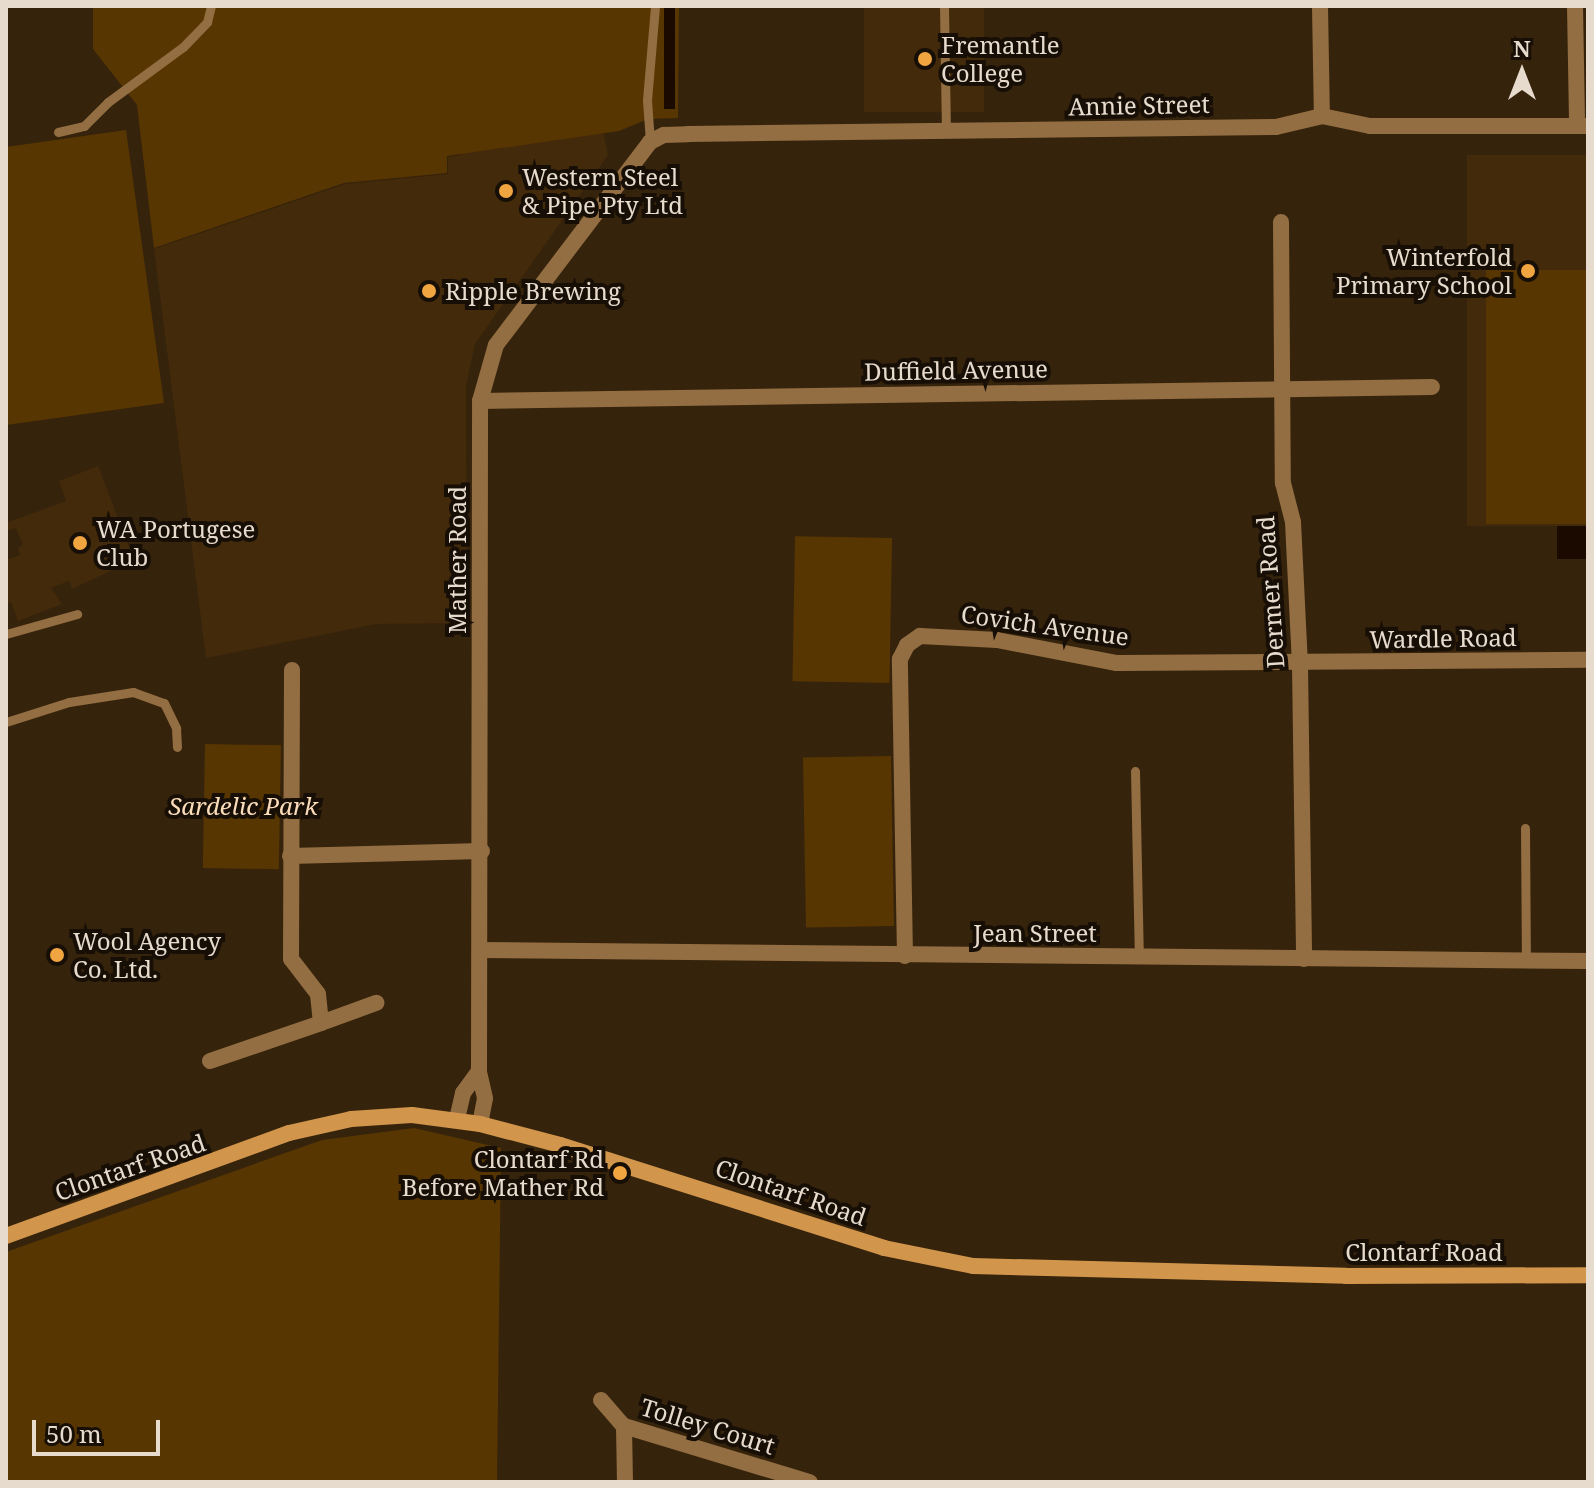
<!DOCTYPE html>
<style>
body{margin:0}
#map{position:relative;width:1594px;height:1488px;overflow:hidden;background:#36230c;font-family:"Noto Serif",serif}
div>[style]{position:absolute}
.built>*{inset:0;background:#422a0b;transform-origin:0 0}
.green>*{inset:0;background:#583602;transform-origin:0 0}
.water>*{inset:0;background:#1a0a00;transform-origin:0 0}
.lane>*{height:9px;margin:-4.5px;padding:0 4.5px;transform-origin:4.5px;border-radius:4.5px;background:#936e42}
.street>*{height:16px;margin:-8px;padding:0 8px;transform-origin:8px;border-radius:8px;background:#936e42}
.secondary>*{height:16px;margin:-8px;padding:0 8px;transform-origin:8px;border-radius:8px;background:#d1954c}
.dots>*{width:22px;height:22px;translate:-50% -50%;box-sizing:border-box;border:4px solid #170f06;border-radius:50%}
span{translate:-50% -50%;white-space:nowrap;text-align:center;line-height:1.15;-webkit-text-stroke:8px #170f06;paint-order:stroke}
.poi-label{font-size:24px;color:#e7dbcd}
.left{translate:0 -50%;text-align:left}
.right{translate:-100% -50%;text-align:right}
.street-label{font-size:24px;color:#e7dbcd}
.park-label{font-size:24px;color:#fbdcba;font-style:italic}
.frame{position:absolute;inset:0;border:8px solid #e7dbcd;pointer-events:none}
.north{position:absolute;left:1482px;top:32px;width:80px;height:80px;-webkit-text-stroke:6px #170f06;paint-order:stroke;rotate:0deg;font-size:22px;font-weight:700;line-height:32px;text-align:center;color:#e7dbcd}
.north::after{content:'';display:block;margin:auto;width:28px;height:36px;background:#e7dbcd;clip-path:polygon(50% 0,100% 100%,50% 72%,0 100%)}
.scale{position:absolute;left:32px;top:1420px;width:128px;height:36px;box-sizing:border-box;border:4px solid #e7dbcd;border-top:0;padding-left:10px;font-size:24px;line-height:28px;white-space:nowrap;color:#e7dbcd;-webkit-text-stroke:6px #170f06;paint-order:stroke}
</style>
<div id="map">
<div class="built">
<div style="left:864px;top:6px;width:120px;height:106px"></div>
<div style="clip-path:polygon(595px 90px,608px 155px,475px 344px,466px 386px,466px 623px,376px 624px,206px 658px,154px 249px,345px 184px,448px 174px,448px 157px,461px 155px,459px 111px)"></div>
<div style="left:1588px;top:155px;width:371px;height:121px;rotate:90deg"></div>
<div style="clip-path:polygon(98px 466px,134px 560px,72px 589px,69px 581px,51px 588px,62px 604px,18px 621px,11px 602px,6px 603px,6px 560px,20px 555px,18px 548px,23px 545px,16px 528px,6px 531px,6px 523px,66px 501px,59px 481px)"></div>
</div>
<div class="green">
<div style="clip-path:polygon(93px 6px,679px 6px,678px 118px,648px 119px,619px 131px,447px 156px,447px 173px,344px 183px,154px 248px,137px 105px,93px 49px)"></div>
<div style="clip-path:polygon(126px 130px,164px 403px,6px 425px,6px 147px)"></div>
<div style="left:1486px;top:270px;width:102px;height:254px"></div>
<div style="left:892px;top:538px;width:145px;height:97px;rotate:91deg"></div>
<div style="left:205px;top:744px;width:76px;height:124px;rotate:1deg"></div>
<div style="left:891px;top:756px;width:170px;height:88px;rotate:89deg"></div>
<div style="clip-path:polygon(414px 1128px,501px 1148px,497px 1482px,6px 1482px,6px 1252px,322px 1140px)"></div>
</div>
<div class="water">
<div style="left:664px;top:6px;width:11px;height:103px"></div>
<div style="left:1588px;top:526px;width:33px;height:31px;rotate:90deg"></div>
</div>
<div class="lane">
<div style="left:944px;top:6px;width:125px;rotate:89.1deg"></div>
<div style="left:58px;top:132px;width:27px;rotate:-13deg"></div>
<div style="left:84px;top:126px;width:34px;rotate:-45deg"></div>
<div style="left:108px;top:102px;width:93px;rotate:-36.3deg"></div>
<div style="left:183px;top:47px;width:35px;rotate:-46deg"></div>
<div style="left:207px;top:22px;width:16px;rotate:-76deg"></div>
<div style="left:650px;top:142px;width:42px;rotate:-94.1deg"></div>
<div style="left:647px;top:100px;width:94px;rotate:-85.1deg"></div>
<div style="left:6px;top:634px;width:74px;rotate:-15.7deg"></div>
<div style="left:6px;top:722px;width:66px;rotate:-17.6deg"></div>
<div style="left:69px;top:702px;width:65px;rotate:-8.9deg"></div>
<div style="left:133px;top:692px;width:33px;rotate:20deg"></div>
<div style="left:164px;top:703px;width:28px;rotate:64deg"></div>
<div style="left:176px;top:728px;width:19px;rotate:87deg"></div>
<div style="left:1135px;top:771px;width:187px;rotate:88.8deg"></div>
<div style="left:1525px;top:828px;width:133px;rotate:89.6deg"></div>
</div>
<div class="street">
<div style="left:1320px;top:6px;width:110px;rotate:89deg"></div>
<div style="left:1575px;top:6px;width:120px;rotate:89deg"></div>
<div style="left:1281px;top:222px;width:261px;rotate:89.6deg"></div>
<div style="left:1283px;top:483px;width:40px;rotate:75.6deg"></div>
<div style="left:1293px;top:522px;width:143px;rotate:87.2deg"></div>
<div style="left:1300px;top:665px;width:294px;rotate:89.2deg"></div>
<div style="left:480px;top:401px;width:952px;rotate:-0.84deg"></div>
<div style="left:290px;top:856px;width:192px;rotate:-1.5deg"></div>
<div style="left:481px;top:950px;width:1107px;rotate:0.57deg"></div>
<div style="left:905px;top:956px;width:297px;rotate:-91deg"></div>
<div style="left:900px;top:659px;width:16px;rotate:-63deg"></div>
<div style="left:907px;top:645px;width:16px;rotate:-35deg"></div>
<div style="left:920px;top:636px;width:77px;rotate:3deg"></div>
<div style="left:997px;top:640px;width:122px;rotate:10.9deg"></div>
<div style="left:1117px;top:663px;width:471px;rotate:-0.4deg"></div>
<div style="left:321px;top:1023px;width:59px;rotate:-20deg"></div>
<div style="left:210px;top:1061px;width:117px;rotate:-18.9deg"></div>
<div style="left:321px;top:1023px;width:29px;rotate:-96deg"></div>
<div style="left:318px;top:994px;width:44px;rotate:-127.6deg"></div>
<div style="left:291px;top:959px;width:289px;rotate:-89.8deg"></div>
<div style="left:457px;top:1119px;width:27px;rotate:-77deg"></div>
<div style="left:463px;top:1093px;width:27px;rotate:-54deg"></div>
<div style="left:480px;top:1124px;width:26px;rotate:-79deg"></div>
<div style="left:485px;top:1098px;width:28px;rotate:-103deg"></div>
<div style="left:479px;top:1071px;width:670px;rotate:-89.91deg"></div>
<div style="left:480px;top:401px;width:58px;rotate:-74.1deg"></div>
<div style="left:496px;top:345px;width:255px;rotate:-52.8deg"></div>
<div style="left:650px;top:142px;width:16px;rotate:-27deg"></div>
<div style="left:664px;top:135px;width:24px;rotate:-2deg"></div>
<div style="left:688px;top:134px;width:588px;rotate:-0.68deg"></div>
<div style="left:1276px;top:127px;width:47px;rotate:-13.4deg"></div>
<div style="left:1322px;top:116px;width:49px;rotate:11.8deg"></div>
<div style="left:1370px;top:126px;width:218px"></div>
<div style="left:601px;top:1400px;width:35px;rotate:49deg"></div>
<div style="left:624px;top:1426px;width:194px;rotate:16.8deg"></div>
<div style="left:624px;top:1426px;width:56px;rotate:89deg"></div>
</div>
<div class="secondary">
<div style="left:6px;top:1236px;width:301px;rotate:-20deg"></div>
<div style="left:289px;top:1133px;width:64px;rotate:-12.7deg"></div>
<div style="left:351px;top:1119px;width:61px;rotate:-3.8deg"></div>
<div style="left:412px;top:1115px;width:69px;rotate:7.5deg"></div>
<div style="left:480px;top:1124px;width:83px;rotate:14.7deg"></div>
<div style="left:560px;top:1145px;width:340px;rotate:17.6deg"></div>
<div style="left:884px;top:1248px;width:91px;rotate:11.4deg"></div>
<div style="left:973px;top:1266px;width:373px;rotate:1.5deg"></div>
<div style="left:1346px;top:1276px;width:242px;rotate:-0.2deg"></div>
</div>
<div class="dots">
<div style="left:925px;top:59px;background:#f1a540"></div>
<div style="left:506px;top:191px;background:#f1a540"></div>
<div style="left:1528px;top:271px;background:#f1a540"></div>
<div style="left:429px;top:291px;background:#f1a540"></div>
<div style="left:80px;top:543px;background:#f1a540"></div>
<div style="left:57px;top:955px;background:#f1a540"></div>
<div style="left:620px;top:1173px;background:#f1a540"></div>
</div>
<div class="poi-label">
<span class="left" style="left:941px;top:59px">Fremantle<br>College</span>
<span class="left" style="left:522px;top:191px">Western Steel<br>&amp; Pipe Pty Ltd</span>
<span class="right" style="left:1512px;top:271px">Winterfold<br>Primary School</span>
<span class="left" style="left:445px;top:291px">Ripple Brewing</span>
<span class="left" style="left:96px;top:543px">WA Portugese<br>Club</span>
<span class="left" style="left:73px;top:955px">Wool Agency<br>Co. Ltd.</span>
<span class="right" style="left:604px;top:1173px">Clontarf Rd<br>Before Mather Rd</span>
</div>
<div class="street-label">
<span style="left:1139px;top:105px;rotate:-1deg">Annie Street</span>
<span style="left:956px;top:370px;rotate:-1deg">Duffield Avenue</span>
<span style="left:457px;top:560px;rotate:-90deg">Mather Road</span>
<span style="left:1270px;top:592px;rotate:-94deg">Dermer Road</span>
<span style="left:1045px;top:625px;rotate:8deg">Covich Avenue</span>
<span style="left:1443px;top:638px;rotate:-1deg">Wardle Road</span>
<span style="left:1035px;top:933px">Jean Street</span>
<span style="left:130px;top:1167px;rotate:-19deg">Clontarf Road</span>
<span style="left:791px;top:1192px;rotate:19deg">Clontarf Road</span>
<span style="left:1424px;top:1252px">Clontarf Road</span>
<span style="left:708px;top:1426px;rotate:17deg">Tolley Court</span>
</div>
<div class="park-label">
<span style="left:243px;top:806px">Sardelic Park</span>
</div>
<div class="frame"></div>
<div class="north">N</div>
<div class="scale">50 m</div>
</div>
